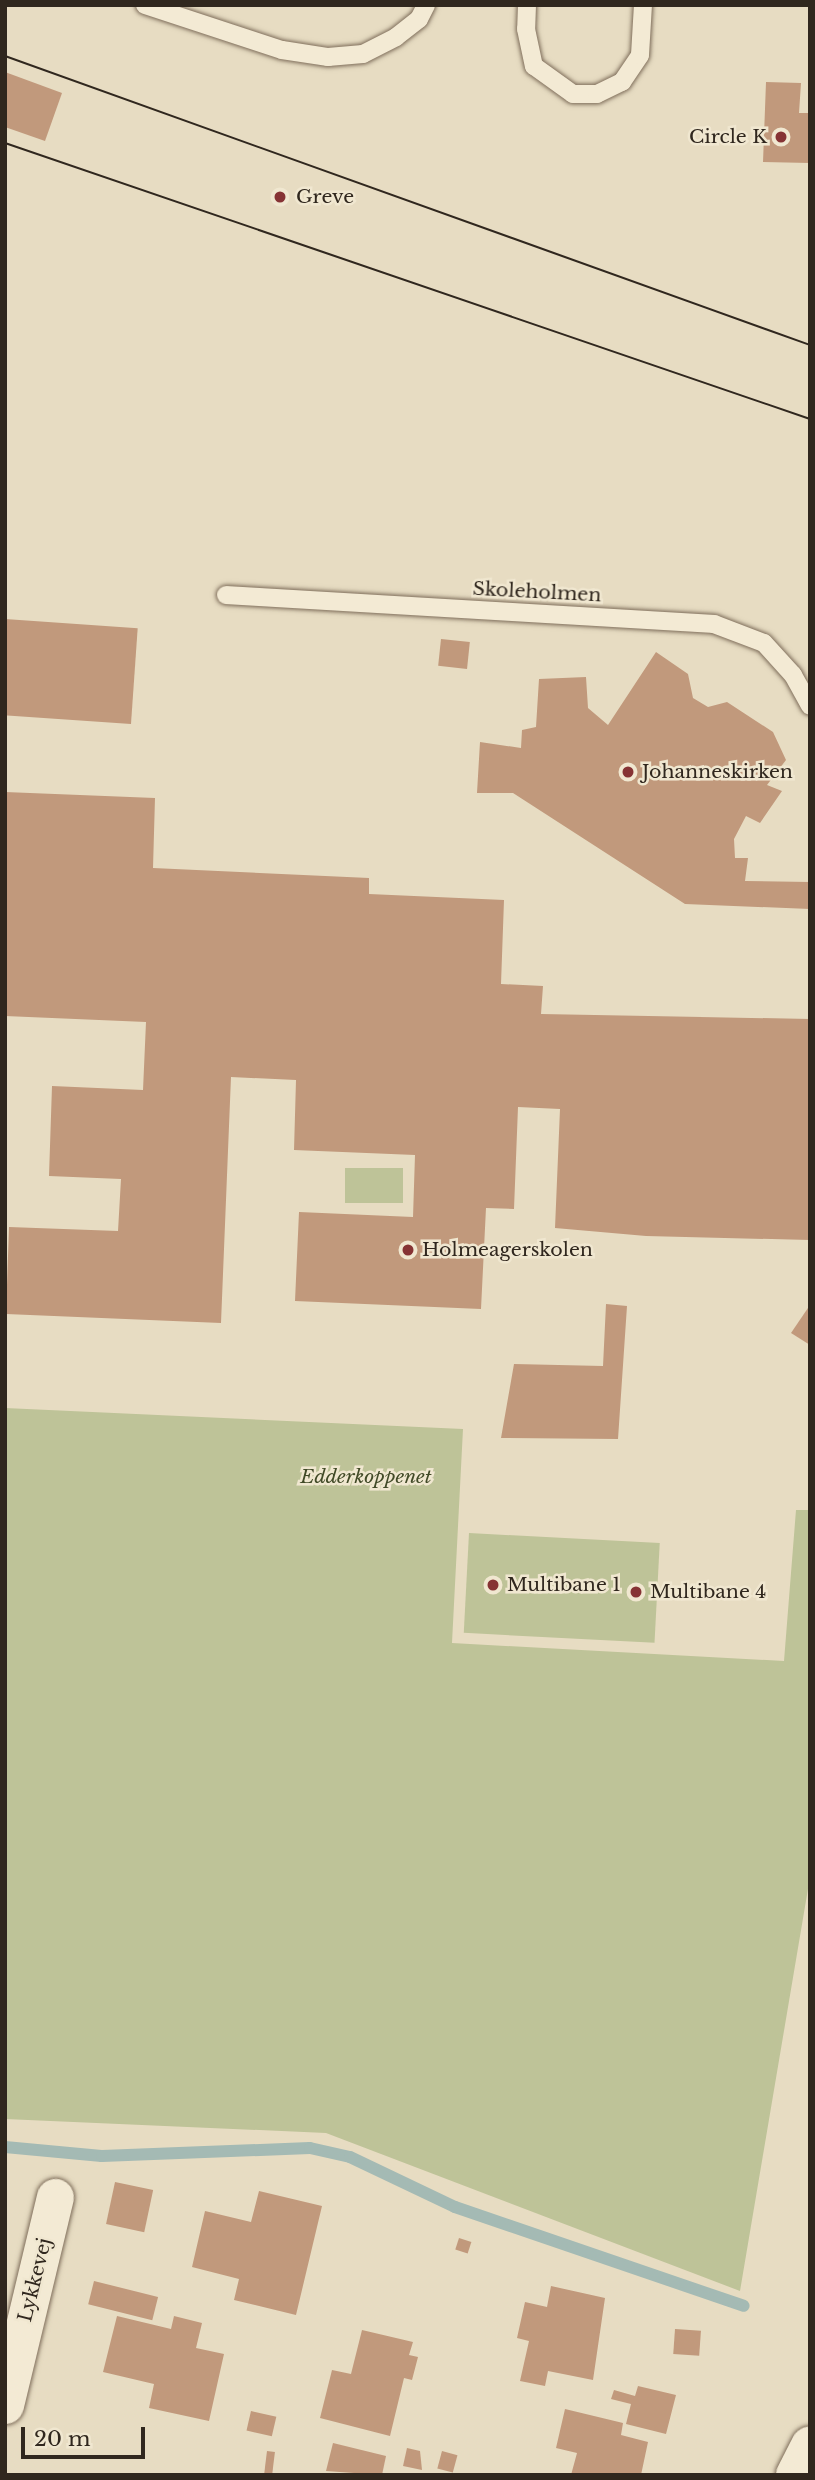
<!DOCTYPE html>
<style>
body{margin:0}
#map{position:relative;width:815px;height:2480px;overflow:hidden;background:#e7dcc2;font-family:"Libre Baskerville",serif}
div>[style]{position:absolute}
.green>*{inset:0;background:#bec398;transform-origin:0 0}
.stream>*{height:12px;margin:-6px;padding:0 6px;transform-origin:6px;border-radius:6px;background:#a4bab4}
.building>*{inset:0;background:#c1997c;transform-origin:0 0}
.roads{filter:drop-shadow(0 0 2px #7f6e5b) drop-shadow(0 0 2px #7f6e5b)}
.lane>*{height:18px;margin:-9px;padding:0 9px;transform-origin:9px;border-radius:9px;background:#f3ead4}
.street>*{height:37px;margin:-18.5px;padding:0 18.5px;transform-origin:18.5px;border-radius:18.5px;background:#f3ead4}
.secondary>*{height:38px;margin:-19px;padding:0 19px;transform-origin:19px;border-radius:19px;background:#f3ead4}
.tram>*{height:2px;margin:-1px;padding:0 1px;transform-origin:1px;border-radius:1px;background:#30271e}
.dots>*{width:19px;height:19px;translate:-50% -50%;box-sizing:border-box;border:4px solid #f0e7d0;border-radius:50%}
span{translate:-50% -50%;white-space:nowrap;text-align:center;line-height:1.15;-webkit-text-stroke:5px #f0e7d0;paint-order:stroke}
.poi-label{font-size:19px;color:#30271e}
.right{translate:-100% -50%;text-align:right}
.left{translate:0 -50%;text-align:left}
.street-label{font-size:19px;color:#30271e}
.park-label{font-size:19px;color:#414a27;font-style:italic}
.frame{position:absolute;inset:0;border:7px solid #30271e;pointer-events:none}
.scale{position:absolute;left:21px;top:2427px;width:124px;height:32px;box-sizing:border-box;border:4px solid #30271e;border-top:0;padding-left:9px;font-size:21px;line-height:24px;white-space:nowrap;color:#30271e;-webkit-text-stroke:5px #f0e7d0;paint-order:stroke}
</style>
<div id="map">
<div class="green">
<div style="left:345px;top:1168px;width:58px;height:35px"></div>
<div style="clip-path:polygon(5px 1408px,463px 1429px,452px 1643px,784px 1661px,796px 1510px,810px 1510px,810px 1877px,740px 2291px,326px 2133px,5px 2119px)"></div>
<div style="left:469px;top:1533px;width:191px;height:100px;rotate:3deg"></div>
</div>
<div class="stream">
<div style="left:5px;top:2147px;width:97px;rotate:5.3deg"></div>
<div style="left:102px;top:2156px;width:208px;rotate:-2.2deg"></div>
<div style="left:310px;top:2148px;width:41px;rotate:12.7deg"></div>
<div style="left:350px;top:2157px;width:116px;rotate:25.5deg"></div>
<div style="left:455px;top:2207px;width:305px;rotate:18.9deg"></div>
</div>
<div class="building">
<div style="clip-path:polygon(5px 72px,62px 93px,45px 141px,5px 127px)"></div>
<div style="clip-path:polygon(766px 82px,801px 83px,799px 113px,810px 113px,810px 163px,763px 162px)"></div>
<div style="left:5px;top:619px;width:133px;height:96px;rotate:4deg"></div>
<div style="left:441px;top:639px;width:29px;height:27px;rotate:6deg"></div>
<div style="clip-path:polygon(656px 652px,688px 674px,693px 698px,708px 707px,727px 702px,773px 732px,786px 760px,767px 785px,782px 791px,760px 823px,746px 816px,734px 839px,735px 858px,748px 858px,745px 881px,810px 882px,810px 909px,685px 904px,513px 793px,477px 793px,480px 742px,521px 748px,522px 730px,536px 727px,539px 679px,586px 677px,588px 708px,608px 725px)"></div>
<div style="clip-path:polygon(5px 792px,155px 798px,153px 868px,369px 878px,369px 894px,504px 900px,501px 984px,543px 986px,541px 1014px,810px 1019px,810px 1240px,646px 1236px,555px 1228px,560px 1109px,518px 1107px,514px 1209px,486px 1208px,481px 1309px,295px 1301px,299px 1212px,413px 1217px,415px 1155px,294px 1150px,296px 1080px,231px 1077px,221px 1323px,6px 1314px,9px 1227px,118px 1231px,121px 1179px,49px 1176px,52px 1086px,143px 1090px,146px 1022px,5px 1016px)"></div>
<div style="clip-path:polygon(606px 1304px,627px 1306px,618px 1439px,501px 1438px,514px 1364px,603px 1366px)"></div>
<div style="clip-path:polygon(810px 1305px,810px 1345px,791px 1333px)"></div>
<div style="left:115px;top:2182px;width:39px;height:43px;rotate:12deg"></div>
<div style="clip-path:polygon(259px 2191px,322px 2206px,296px 2315px,234px 2300px,239px 2279px,192px 2267px,205px 2211px,251px 2222px)"></div>
<div style="left:459px;top:2238px;width:13px;height:12px;rotate:18deg"></div>
<div style="left:94px;top:2281px;width:66px;height:24px;rotate:14deg"></div>
<div style="clip-path:polygon(551px 2286px,605px 2298px,593px 2380px,548px 2371px,545px 2386px,520px 2381px,529px 2341px,517px 2338px,525px 2302px,547px 2307px)"></div>
<div style="clip-path:polygon(117px 2316px,171px 2329px,174px 2316px,202px 2323px,196px 2348px,224px 2354px,209px 2421px,149px 2408px,154px 2384px,103px 2372px)"></div>
<div style="left:675px;top:2329px;width:26px;height:25px;rotate:4deg"></div>
<div style="clip-path:polygon(362px 2330px,413px 2342px,409px 2355px,418px 2357px,412px 2380px,404px 2378px,390px 2436px,320px 2418px,332px 2370px,351px 2374px)"></div>
<div style="clip-path:polygon(638px 2386px,676px 2395px,666px 2434px,626px 2424px,631px 2404px,611px 2399px,614px 2390px,635px 2396px)"></div>
<div style="clip-path:polygon(565px 2409px,623px 2423px,621px 2435px,648px 2442px,641px 2475px,571px 2475px,577px 2453px,556px 2448px)"></div>
<div style="left:251px;top:2411px;width:26px;height:20px;rotate:13deg"></div>
<div style="clip-path:polygon(333px 2443px,386px 2456px,382px 2475px,326px 2471px)"></div>
<div style="clip-path:polygon(407px 2448px,420px 2451px,422px 2470px,403px 2466px)"></div>
<div style="left:267px;top:2451px;width:8px;height:25px;rotate:7deg"></div>
<div style="left:442px;top:2451px;width:16px;height:18px;rotate:15deg"></div>
</div>
<div class="roads">
<div class="lane">
<div style="left:145px;top:5px;width:144px;rotate:18.2deg"></div>
<div style="left:282px;top:50px;width:47px;rotate:8.7deg"></div>
<div style="left:328px;top:57px;width:35px;rotate:-5deg"></div>
<div style="left:363px;top:54px;width:37px;rotate:-27deg"></div>
<div style="left:396px;top:37px;width:29px;rotate:-38deg"></div>
<div style="left:419px;top:19px;width:16px;rotate:-63deg"></div>
<div style="left:527px;top:5px;width:24px;rotate:92deg"></div>
<div style="left:526px;top:29px;width:38px;rotate:78deg"></div>
<div style="left:534px;top:66px;width:48px;rotate:35.7deg"></div>
<div style="left:573px;top:94px;width:24px"></div>
<div style="left:597px;top:94px;width:28px;rotate:-26deg"></div>
<div style="left:622px;top:82px;width:32px;rotate:-56deg"></div>
<div style="left:640px;top:55px;width:50px;rotate:-86.6deg"></div>
<div style="left:226px;top:595px;width:489px;rotate:3.4deg"></div>
<div style="left:714px;top:624px;width:53px;rotate:20.8deg"></div>
<div style="left:764px;top:643px;width:43px;rotate:47.8deg"></div>
<div style="left:793px;top:675px;width:35px;rotate:61deg"></div>
</div>
<div class="street">
<div style="left:5px;top:2405px;width:214px;rotate:-76.5deg"></div>
</div>
<div class="secondary">
<div style="left:795px;top:2475px;width:33px;rotate:-63deg"></div>
</div>
</div>
<div class="tram">
<div style="left:5px;top:56px;width:855px;rotate:19.75deg"></div>
<div style="left:5px;top:143px;width:851px;rotate:18.92deg"></div>
</div>
<div class="dots">
<div style="left:781px;top:137px;background:#863334"></div>
<div style="left:280px;top:197px;background:#863334"></div>
<div style="left:628px;top:772px;background:#863334"></div>
<div style="left:408px;top:1250px;background:#863334"></div>
<div style="left:493px;top:1585px;background:#863334"></div>
<div style="left:636px;top:1592px;background:#863334"></div>
</div>
<div class="poi-label">
<span class="right" style="left:767px;top:137px">Circle K</span>
<span class="left" style="left:296px;top:197px">Greve</span>
<span class="left" style="left:642px;top:772px">Johanneskirken</span>
<span class="left" style="left:422px;top:1250px">Holmeagerskolen</span>
<span class="left" style="left:507px;top:1585px">Multibane 1</span>
<span class="left" style="left:650px;top:1592px">Multibane 4</span>
</div>
<div class="street-label">
<span style="left:537px;top:592px;rotate:3deg">Skoleholmen</span>
<span style="left:35px;top:2280px;rotate:-76deg">Lykkevej</span>
</div>
<div class="park-label">
<span style="left:366px;top:1477px">Edderkoppenet</span>
</div>
<div class="frame"></div>
<div class="scale">20 m</div>
</div>
